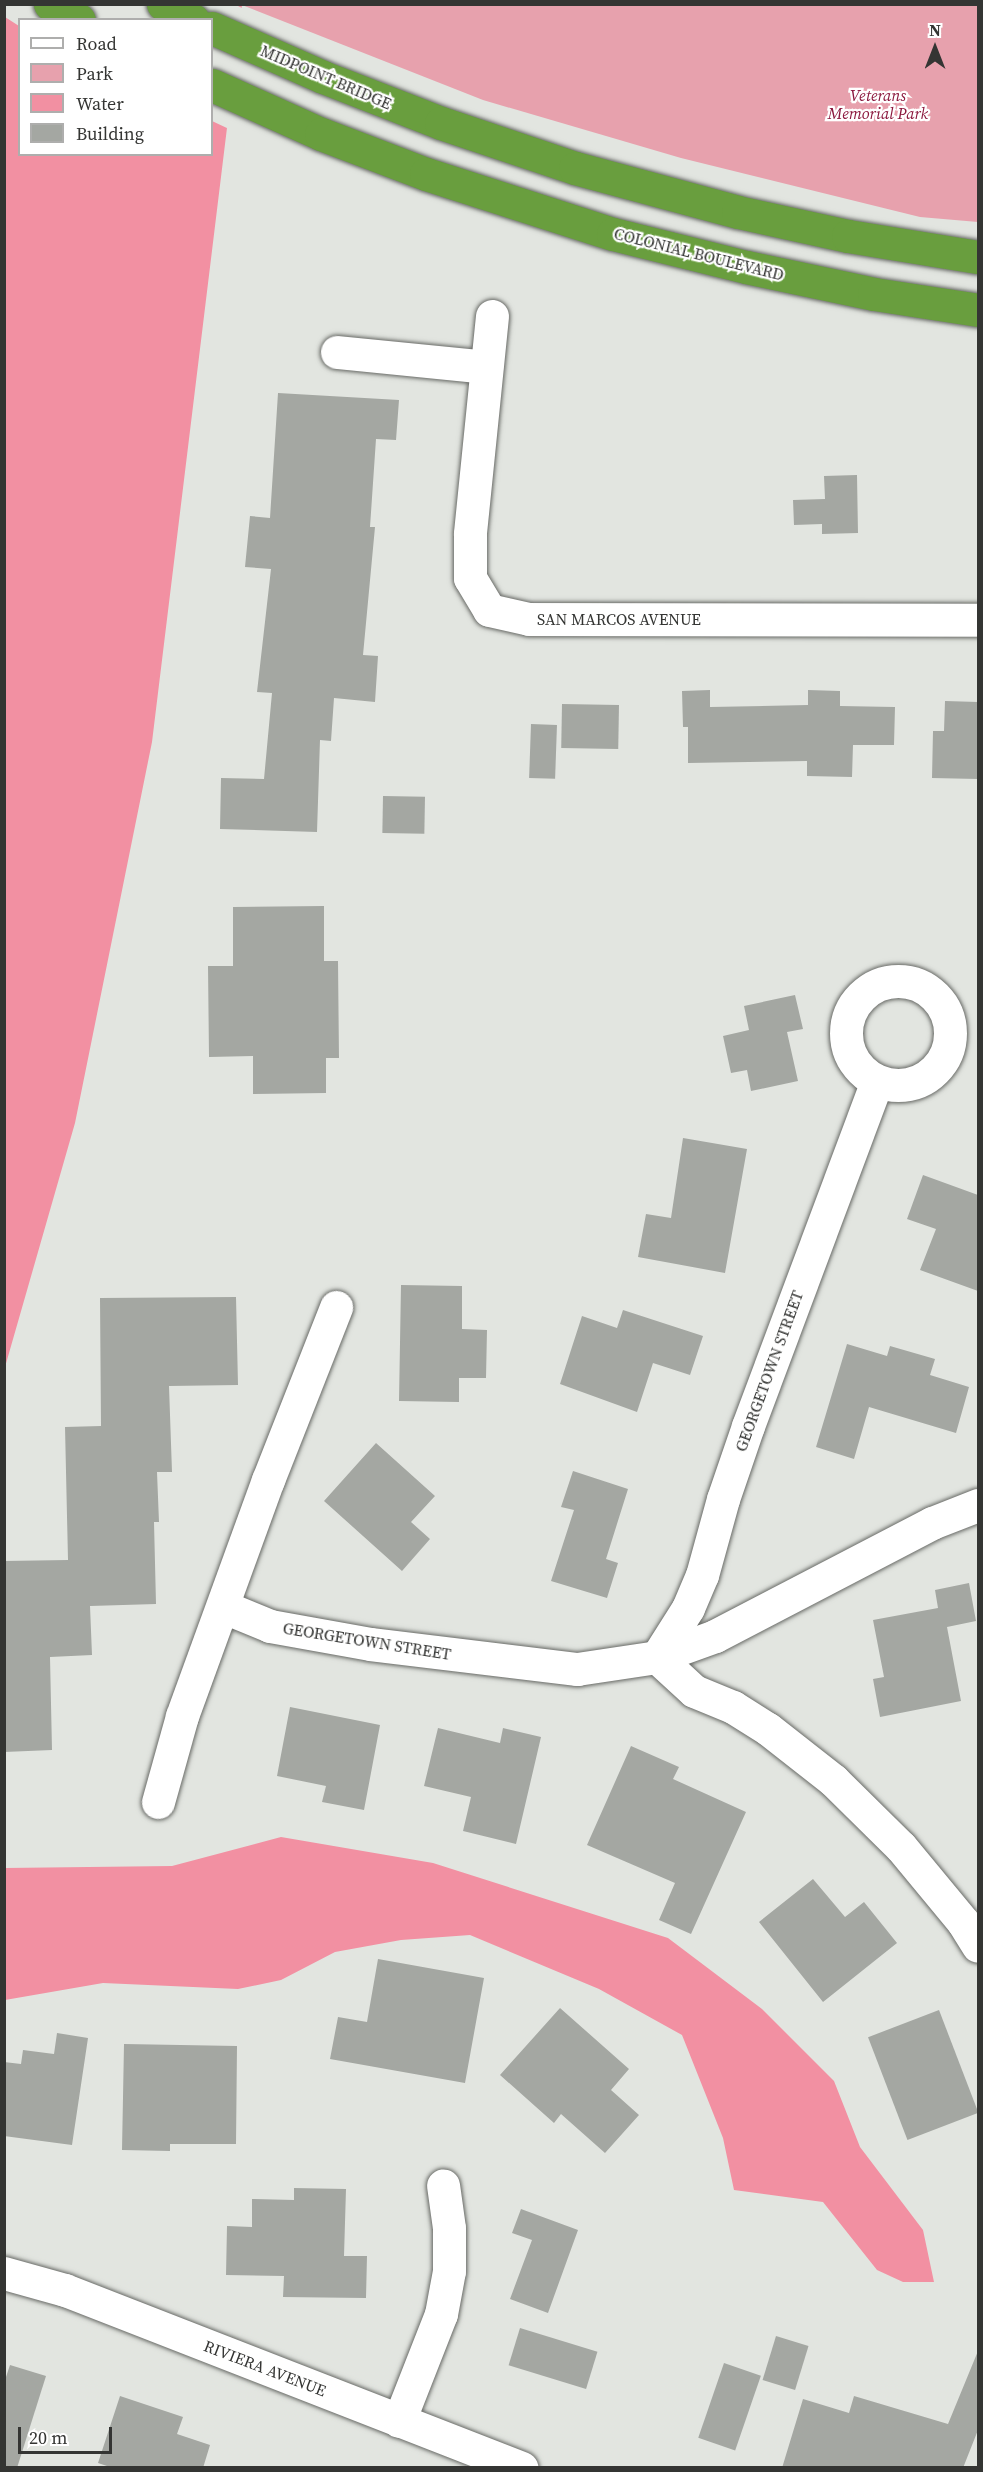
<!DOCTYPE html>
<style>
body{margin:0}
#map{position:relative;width:983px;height:2472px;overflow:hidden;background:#e2e5e0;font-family:"Source Serif 4",serif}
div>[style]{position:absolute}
.green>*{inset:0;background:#e7a1ad}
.water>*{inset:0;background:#f290a2}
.pier>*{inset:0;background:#e2e5e0}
.building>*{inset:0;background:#a4a7a2;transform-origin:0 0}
.roads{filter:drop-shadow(0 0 2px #686a66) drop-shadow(0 0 2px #686a66)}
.minor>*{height:33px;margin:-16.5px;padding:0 16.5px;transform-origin:16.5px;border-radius:16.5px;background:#fff}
.minor>.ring{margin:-16.5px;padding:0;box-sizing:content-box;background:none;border:33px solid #fff;border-radius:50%}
.highway>*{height:33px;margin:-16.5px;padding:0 16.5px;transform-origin:16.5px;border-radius:16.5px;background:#699e3e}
span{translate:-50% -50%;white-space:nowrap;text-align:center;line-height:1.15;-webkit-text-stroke:4.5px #fff;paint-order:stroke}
.street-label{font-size:16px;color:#343533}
.park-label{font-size:16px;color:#8b173d;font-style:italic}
.frame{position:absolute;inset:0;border:6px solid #343533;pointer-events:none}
.legend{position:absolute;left:18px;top:18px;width:195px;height:138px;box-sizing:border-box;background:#fff;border:2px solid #aeaead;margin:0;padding:8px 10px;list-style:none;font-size:18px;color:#343533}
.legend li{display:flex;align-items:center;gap:12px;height:30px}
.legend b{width:30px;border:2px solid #aeaead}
.north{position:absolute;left:905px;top:18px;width:60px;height:60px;-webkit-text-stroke:4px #fff;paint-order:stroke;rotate:0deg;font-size:16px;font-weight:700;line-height:24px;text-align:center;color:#343533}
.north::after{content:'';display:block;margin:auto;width:21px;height:27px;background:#343533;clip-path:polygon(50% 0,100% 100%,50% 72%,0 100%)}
.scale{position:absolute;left:18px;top:2427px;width:94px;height:27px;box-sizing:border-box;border:3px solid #343533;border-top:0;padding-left:8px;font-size:18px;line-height:21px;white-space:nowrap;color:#343533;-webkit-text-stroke:4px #fff;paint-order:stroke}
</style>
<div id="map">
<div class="green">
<div style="clip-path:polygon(242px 5px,978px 5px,978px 222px,920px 217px,681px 158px,483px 100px)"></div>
</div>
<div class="water">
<div style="clip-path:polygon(evenodd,5px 5px,242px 5px,152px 742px,75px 1123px,5px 1367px,5px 5px,20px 20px,212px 20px,212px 154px,20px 154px,20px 20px)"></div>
<div style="clip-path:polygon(281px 1837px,433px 1863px,668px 1938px,762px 2009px,834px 2081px,860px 2147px,923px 2230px,934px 2282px,903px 2282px,877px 2270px,823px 2202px,734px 2190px,723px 2138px,682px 2035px,599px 1989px,470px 1935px,401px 1940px,335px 1952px,281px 1980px,238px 1989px,103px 1983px,5px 2000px,5px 1868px,172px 1866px)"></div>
</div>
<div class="pier">
<div style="clip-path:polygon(234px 4px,244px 9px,229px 129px,212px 121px,212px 20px,20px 20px,19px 26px,5px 17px,5px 5px)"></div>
</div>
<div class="building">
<div style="clip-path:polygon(278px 393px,399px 400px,396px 440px,376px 439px,370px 527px,375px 527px,363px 655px,378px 656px,375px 702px,334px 698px,331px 741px,320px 740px,317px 832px,220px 829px,221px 778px,264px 779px,272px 693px,257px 692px,271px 569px,245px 567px,250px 516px,270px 518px)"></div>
<div style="clip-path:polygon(857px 475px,858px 533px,822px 534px,822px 524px,794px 525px,793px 500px,825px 499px,824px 476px)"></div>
<div style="clip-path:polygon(710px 690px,710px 707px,808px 705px,808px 690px,840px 691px,840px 706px,895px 707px,894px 745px,853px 745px,852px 777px,807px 776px,807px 761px,688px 763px,688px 727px,683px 727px,682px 691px)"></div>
<div style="clip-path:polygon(945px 701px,978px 702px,978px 779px,932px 778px,933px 731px,944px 731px)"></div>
<div style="left:562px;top:704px;width:57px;height:44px;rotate:1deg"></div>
<div style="left:531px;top:724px;width:26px;height:54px;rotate:2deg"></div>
<div style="left:383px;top:796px;width:42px;height:37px;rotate:1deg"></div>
<div style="clip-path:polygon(324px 906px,324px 961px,338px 961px,339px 1058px,326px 1058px,326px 1093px,253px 1094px,253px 1056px,209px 1057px,208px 966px,233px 966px,233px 907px)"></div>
<div style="clip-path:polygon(795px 995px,803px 1029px,787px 1032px,798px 1081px,751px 1091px,747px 1070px,731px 1073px,723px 1036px,749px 1030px,744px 1006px)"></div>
<div style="clip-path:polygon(683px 1138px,747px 1149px,725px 1273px,638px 1257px,646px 1214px,671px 1218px)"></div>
<div style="clip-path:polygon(923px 1175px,978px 1195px,978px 1291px,920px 1270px,936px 1229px,907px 1219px)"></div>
<div style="clip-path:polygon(401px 1285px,462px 1286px,462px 1329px,487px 1330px,486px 1378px,459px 1378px,459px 1402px,399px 1401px)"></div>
<div style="clip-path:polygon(236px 1297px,238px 1385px,169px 1386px,172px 1472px,157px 1472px,159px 1522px,154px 1522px,156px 1604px,90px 1606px,92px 1655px,50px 1657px,52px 1750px,4px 1752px,4px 1561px,68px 1560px,65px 1427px,101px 1426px,100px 1298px)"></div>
<div style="clip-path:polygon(623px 1310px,703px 1336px,690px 1375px,653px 1363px,637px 1412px,560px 1384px,582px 1316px,617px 1328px)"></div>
<div style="clip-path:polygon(847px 1344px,887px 1356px,890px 1346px,935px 1359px,930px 1375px,969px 1387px,956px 1433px,869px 1407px,854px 1459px,816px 1447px)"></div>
<div style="clip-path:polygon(376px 1443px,435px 1496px,411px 1522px,430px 1539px,402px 1571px,324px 1501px)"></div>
<div style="clip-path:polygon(573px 1471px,628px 1489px,606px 1559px,618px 1563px,607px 1598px,551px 1581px,574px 1510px,561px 1507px)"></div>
<div style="clip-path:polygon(969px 1583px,976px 1621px,947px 1627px,961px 1701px,880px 1717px,873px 1679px,884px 1677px,873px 1620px,938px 1608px,935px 1590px)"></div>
<div style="clip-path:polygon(290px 1707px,380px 1725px,364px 1810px,322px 1802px,326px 1786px,277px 1776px)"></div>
<div style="clip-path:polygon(438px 1728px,500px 1743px,503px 1728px,541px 1737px,516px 1844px,463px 1831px,471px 1797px,424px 1786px)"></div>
<div style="clip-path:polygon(631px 1746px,679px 1767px,673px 1779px,746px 1812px,691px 1934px,659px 1920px,675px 1883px,587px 1845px)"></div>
<div style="clip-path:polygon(813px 1879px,845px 1917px,864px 1902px,897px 1943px,823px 2002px,759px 1922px)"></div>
<div style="clip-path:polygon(378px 1959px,484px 1978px,465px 2083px,330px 2059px,338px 2017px,367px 2022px)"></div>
<div style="clip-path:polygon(560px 2008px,629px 2069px,611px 2090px,639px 2115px,605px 2153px,561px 2114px,554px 2123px,500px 2075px)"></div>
<div style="left:939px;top:2010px;width:110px;height:76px;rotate:69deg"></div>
<div style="clip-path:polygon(57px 2033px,88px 2038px,72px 2145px,4px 2136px,4px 2062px,21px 2064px,23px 2050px,54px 2054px)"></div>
<div style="clip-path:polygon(124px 2044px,237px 2046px,236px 2144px,170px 2144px,170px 2151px,122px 2150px)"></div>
<div style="clip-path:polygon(294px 2188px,346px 2189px,344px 2256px,367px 2256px,366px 2298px,283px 2297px,284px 2276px,226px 2275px,227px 2226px,252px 2227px,252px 2199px,294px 2200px)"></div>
<div style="clip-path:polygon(521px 2209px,578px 2230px,548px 2313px,510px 2299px,532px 2240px,512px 2233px)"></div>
<div style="left:520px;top:2328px;width:81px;height:39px;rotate:17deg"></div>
<div style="left:776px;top:2336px;width:34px;height:46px;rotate:17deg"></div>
<div style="clip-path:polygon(978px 2351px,978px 2430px,963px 2468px,782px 2468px,803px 2399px,849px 2413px,854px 2396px,948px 2424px)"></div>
<div style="left:724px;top:2363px;width:39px;height:79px;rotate:19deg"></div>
<div style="clip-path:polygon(10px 2365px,46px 2376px,17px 2468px,4px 2468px,4px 2383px)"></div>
<div style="clip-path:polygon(120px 2396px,183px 2417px,177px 2434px,210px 2445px,203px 2468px,113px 2468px,98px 2463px)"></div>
</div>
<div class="roads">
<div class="minor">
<div style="left:492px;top:316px;width:219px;rotate:95.8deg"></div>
<div style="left:470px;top:534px;width:44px;rotate:90deg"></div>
<div style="left:470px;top:578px;width:37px;rotate:59deg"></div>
<div style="left:489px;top:610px;width:41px;rotate:12.7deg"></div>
<div style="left:529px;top:619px;width:449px;rotate:0.1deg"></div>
<div style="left:337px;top:352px;width:150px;rotate:5.7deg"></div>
<div class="ring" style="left:846px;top:981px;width:71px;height:71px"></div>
<div style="left:877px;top:1081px;width:368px;rotate:110.5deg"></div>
<div style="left:748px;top:1426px;width:77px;rotate:108.9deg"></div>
<div style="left:723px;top:1499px;width:79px;rotate:105.4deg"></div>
<div style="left:702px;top:1575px;width:36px;rotate:113deg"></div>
<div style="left:688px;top:1608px;width:58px;rotate:122.3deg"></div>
<div style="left:657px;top:1657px;width:50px;rotate:42.6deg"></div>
<div style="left:694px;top:1691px;width:42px;rotate:22.3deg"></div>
<div style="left:733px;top:1707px;width:41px;rotate:32.2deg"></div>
<div style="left:768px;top:1729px;width:83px;rotate:38.1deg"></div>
<div style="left:833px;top:1780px;width:95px;rotate:44.6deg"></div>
<div style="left:901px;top:1847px;width:97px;rotate:50.4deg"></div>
<div style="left:963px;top:1922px;width:28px;rotate:58deg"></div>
<div style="left:224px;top:1607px;width:50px;rotate:22.4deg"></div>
<div style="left:270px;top:1626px;width:102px;rotate:10.2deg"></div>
<div style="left:370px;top:1644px;width:209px;rotate:6.9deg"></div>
<div style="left:577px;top:1669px;width:81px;rotate:-8.5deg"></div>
<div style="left:657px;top:1657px;width:62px;rotate:-19.9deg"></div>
<div style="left:715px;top:1636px;width:245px;rotate:-27.5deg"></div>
<div style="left:932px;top:1523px;width:49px;rotate:-21.4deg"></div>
<div style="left:158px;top:1802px;width:89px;rotate:-74.4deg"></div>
<div style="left:182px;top:1716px;width:251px;rotate:-70deg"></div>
<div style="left:268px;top:1480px;width:186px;rotate:-68.5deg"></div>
<div style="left:4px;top:2273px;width:63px;rotate:15.6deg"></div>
<div style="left:65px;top:2290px;width:490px;rotate:21.3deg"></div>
<div style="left:399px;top:2421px;width:115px;rotate:-68.6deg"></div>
<div style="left:441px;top:2314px;width:44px;rotate:-79.5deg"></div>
<div style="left:449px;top:2271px;width:43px;rotate:-90deg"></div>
<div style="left:449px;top:2228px;width:43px;rotate:-97.9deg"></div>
</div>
<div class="highway">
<div style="left:50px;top:4px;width:33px;rotate:29deg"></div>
<div style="left:163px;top:4px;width:34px;rotate:28deg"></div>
<div style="left:212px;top:28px;width:121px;rotate:23.8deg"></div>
<div style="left:323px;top:77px;width:127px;rotate:21.3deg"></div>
<div style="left:441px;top:123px;width:141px;rotate:18.6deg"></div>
<div style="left:575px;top:168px;width:169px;rotate:15.1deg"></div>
<div style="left:738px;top:212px;width:113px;rotate:12.3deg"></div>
<div style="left:848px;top:236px;width:132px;rotate:9.2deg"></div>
<div style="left:212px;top:85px;width:120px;rotate:24.2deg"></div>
<div style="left:321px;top:134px;width:112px;rotate:20.9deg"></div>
<div style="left:426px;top:174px;width:196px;rotate:17.8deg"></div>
<div style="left:613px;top:234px;width:137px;rotate:13.9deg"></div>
<div style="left:746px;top:267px;width:131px;rotate:11.9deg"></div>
<div style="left:874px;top:294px;width:105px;rotate:8.7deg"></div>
</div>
</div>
<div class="street-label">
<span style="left:326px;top:77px;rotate:23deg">MIDPOINT BRIDGE</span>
<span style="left:699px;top:254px;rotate:14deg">COLONIAL BOULEVARD</span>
<span style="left:619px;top:619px">SAN MARCOS AVENUE</span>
<span style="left:769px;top:1371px;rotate:-70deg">GEORGETOWN STREET</span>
<span style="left:367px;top:1641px;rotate:9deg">GEORGETOWN STREET</span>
<span style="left:265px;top:2368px;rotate:21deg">RIVIERA AVENUE</span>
</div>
<div class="park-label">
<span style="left:878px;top:104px">Veterans<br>Memorial Park</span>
</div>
<div class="frame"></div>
<ul class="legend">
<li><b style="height:8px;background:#fff"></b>Road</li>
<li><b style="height:16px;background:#e7a1ad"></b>Park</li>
<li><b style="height:16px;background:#f290a2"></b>Water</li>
<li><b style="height:16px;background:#a4a7a2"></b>Building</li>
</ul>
<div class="north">N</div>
<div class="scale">20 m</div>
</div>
